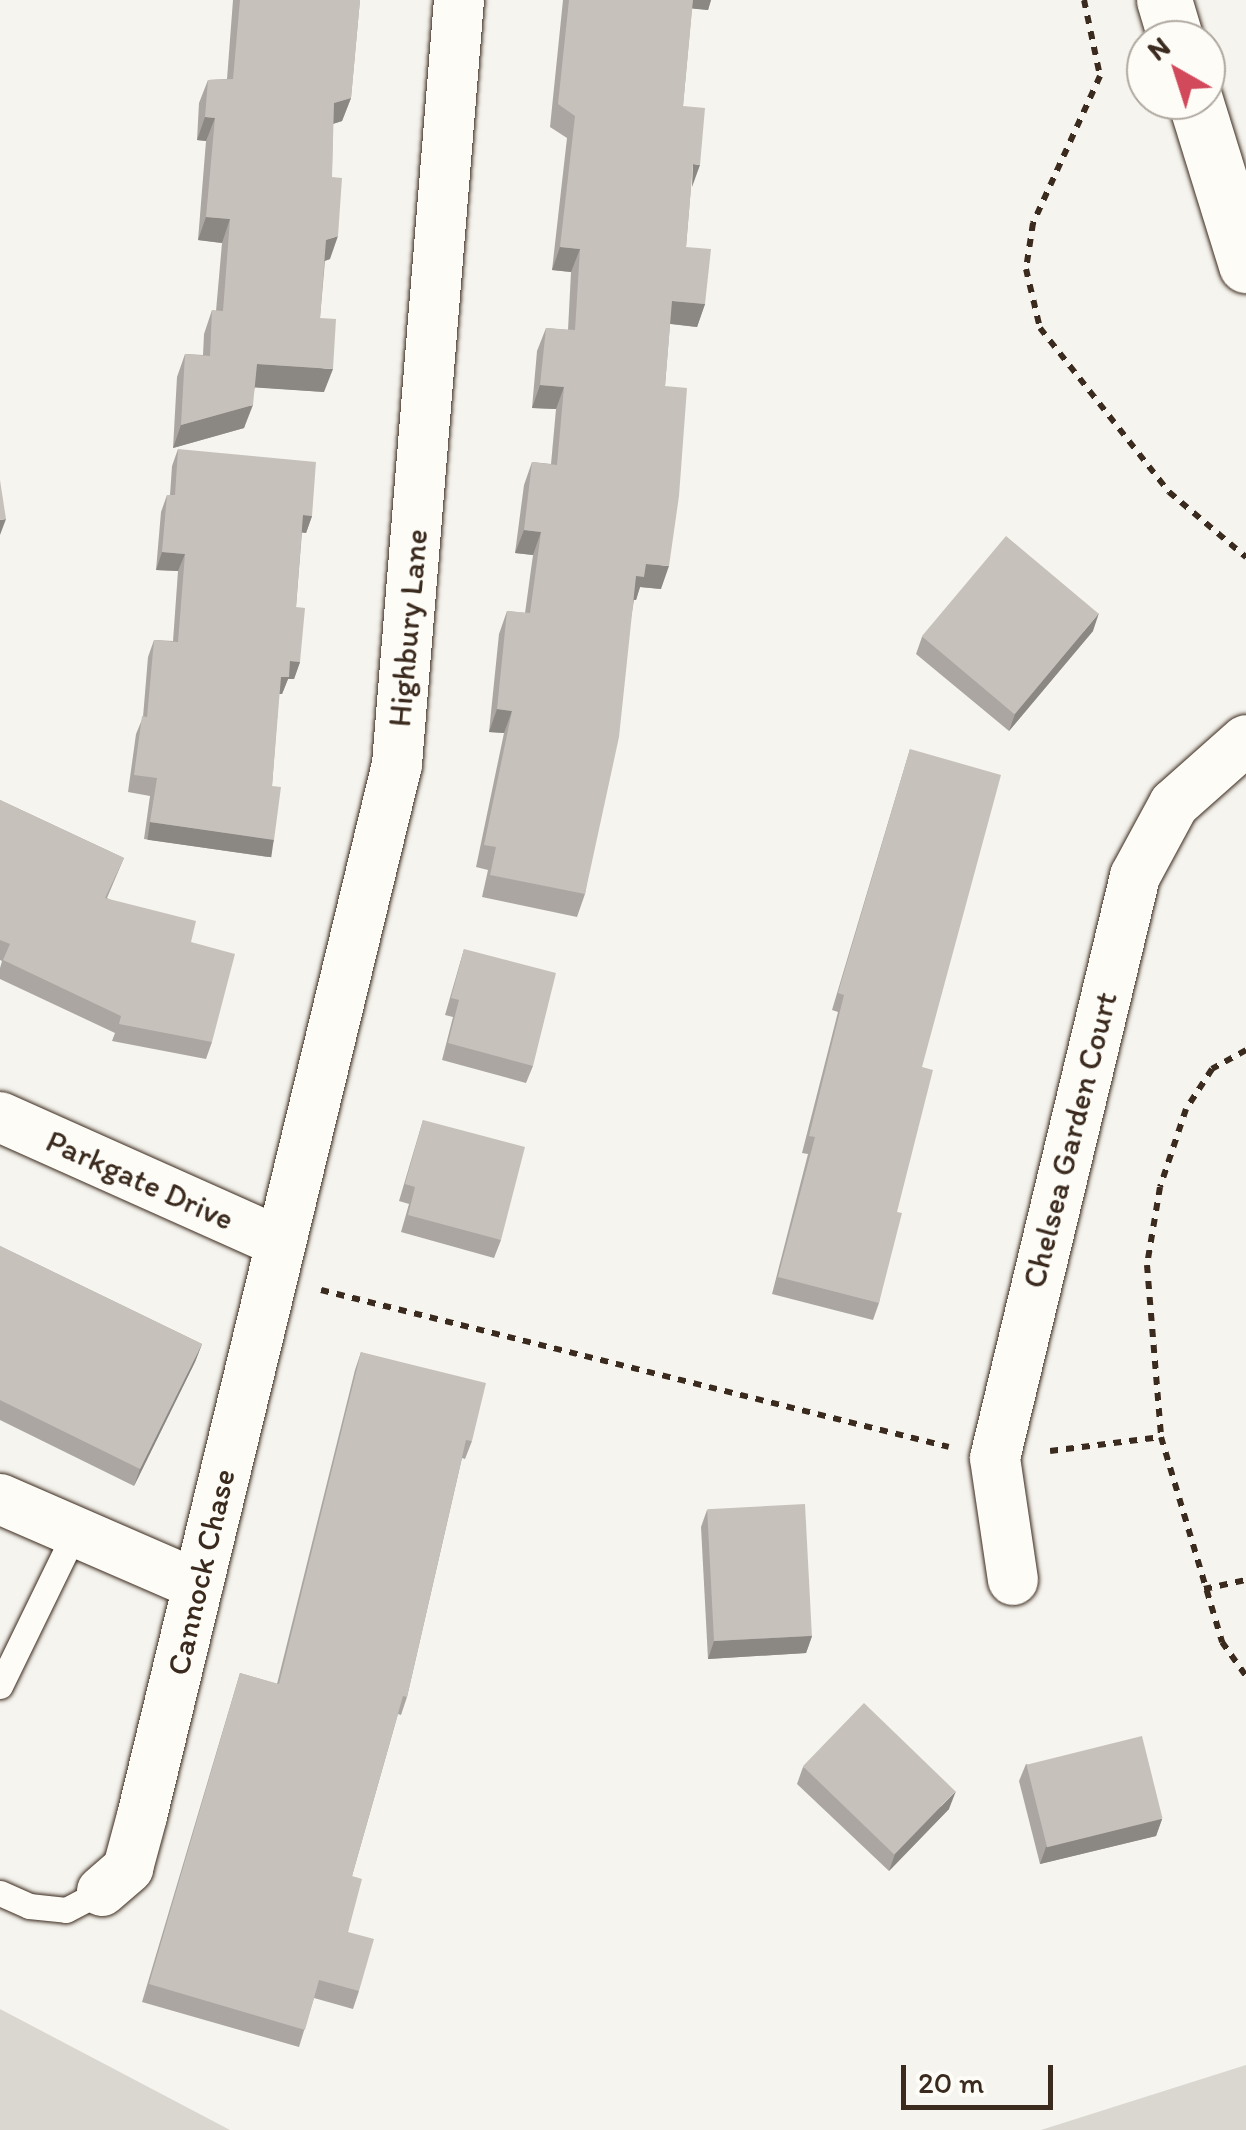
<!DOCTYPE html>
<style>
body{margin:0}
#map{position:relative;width:1246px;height:2130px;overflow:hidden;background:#f5f4ee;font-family:Itim,sans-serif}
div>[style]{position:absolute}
.green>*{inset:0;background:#dad6d0}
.path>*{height:6px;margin-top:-3px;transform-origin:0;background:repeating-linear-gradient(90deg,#3b2a1e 0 8px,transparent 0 16px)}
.roads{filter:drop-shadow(0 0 2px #3b2a1e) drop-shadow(0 0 2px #3b2a1e)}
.lane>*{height:25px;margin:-12.5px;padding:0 12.5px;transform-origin:12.5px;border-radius:12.5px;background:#fdfcf7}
.street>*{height:50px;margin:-25px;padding:0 25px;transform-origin:25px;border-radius:25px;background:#fdfcf7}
.secondary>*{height:55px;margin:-27.5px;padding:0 27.5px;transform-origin:27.5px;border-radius:27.5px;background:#fdfcf7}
.wall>*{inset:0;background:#aba6a1}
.shaded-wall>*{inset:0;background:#8b8783;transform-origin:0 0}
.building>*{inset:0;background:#c7c1bb;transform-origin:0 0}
span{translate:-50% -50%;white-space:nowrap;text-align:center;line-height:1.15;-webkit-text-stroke:9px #fdfcf7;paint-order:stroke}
.street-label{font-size:32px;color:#3b2a1e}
.north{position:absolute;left:1126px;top:20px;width:100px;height:100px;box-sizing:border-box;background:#fdfcf7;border:2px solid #afa8a0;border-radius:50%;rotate:321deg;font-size:28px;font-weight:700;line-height:40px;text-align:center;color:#3b2a1e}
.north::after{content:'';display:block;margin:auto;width:35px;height:45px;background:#d1495b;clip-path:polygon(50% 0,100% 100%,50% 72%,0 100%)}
.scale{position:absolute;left:901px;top:2065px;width:152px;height:45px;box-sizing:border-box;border:5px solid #3b2a1e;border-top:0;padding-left:12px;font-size:30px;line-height:35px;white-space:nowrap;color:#3b2a1e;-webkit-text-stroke:8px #fdfcf7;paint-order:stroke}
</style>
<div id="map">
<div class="green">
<div style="clip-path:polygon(0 2009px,230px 2130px,0 2130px)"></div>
<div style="clip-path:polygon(1246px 2065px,1246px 2130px,1041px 2130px)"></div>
</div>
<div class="path">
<div style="left:1084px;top:0;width:78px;rotate:78.1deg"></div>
<div style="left:1100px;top:76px;width:162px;rotate:114.5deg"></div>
<div style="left:1033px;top:223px;width:47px;rotate:98.7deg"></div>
<div style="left:1026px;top:269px;width:61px;rotate:76.7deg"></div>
<div style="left:1040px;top:328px;width:209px;rotate:51.8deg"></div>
<div style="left:1169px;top:492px;width:101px;rotate:40.2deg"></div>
<div style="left:1246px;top:1050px;width:39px;rotate:151deg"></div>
<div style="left:1212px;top:1069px;width:48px;rotate:123deg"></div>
<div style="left:1186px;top:1109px;width:82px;rotate:108.4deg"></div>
<div style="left:1160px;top:1187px;width:79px;rotate:99.5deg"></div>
<div style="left:1147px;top:1265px;width:173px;rotate:85.3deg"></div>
<div style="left:1161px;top:1437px;width:214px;rotate:73.4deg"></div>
<div style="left:1222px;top:1642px;width:42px;rotate:54.8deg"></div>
<div style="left:321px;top:1290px;width:647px;rotate:14.04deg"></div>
<div style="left:1050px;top:1451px;width:112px;rotate:-7.2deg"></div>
<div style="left:1204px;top:1589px;width:43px;rotate:-12.1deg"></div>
</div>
<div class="roads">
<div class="lane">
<div style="left:0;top:1686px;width:169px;rotate:-64deg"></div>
<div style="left:0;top:1893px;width:32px;rotate:24deg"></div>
<div style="left:29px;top:1906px;width:37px;rotate:6deg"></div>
<div style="left:66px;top:1910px;width:41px;rotate:-27.8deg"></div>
</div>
<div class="street">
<div style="left:0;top:1117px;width:306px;rotate:24.1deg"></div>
<div style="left:0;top:1499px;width:216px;rotate:23.5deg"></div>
<div style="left:1013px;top:1580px;width:123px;rotate:-98.4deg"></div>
<div style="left:995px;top:1458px;width:599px;rotate:-76.47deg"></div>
<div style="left:1135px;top:876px;width:82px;rotate:-61.6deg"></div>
<div style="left:1174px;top:804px;width:96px;rotate:-41.6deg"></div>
<div style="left:102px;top:1891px;width:35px;rotate:-41deg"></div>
<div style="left:128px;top:1868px;width:54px;rotate:-74.9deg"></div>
<div style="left:142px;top:1816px;width:1082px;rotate:-76.37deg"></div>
<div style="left:397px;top:764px;width:767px;rotate:-85.36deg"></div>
</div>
<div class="secondary">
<div style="left:1164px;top:0;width:42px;rotate:73.3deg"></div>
<div style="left:1195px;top:100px;width:173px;rotate:72.8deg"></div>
</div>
</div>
<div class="wall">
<div style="clip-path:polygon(233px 0,360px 0,351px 98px,342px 121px,333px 124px,330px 259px,325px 261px,320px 318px,324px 392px,255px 387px,244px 428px,173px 448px,177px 377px,185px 354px,203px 355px,204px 334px,212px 310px,216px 311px,222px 243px,198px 240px,206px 141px,197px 140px,199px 103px,208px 80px,227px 79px)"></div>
<div style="clip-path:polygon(563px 0,711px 0,708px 10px,692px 8px,683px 106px,691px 187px,686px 247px,705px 304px,697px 327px,670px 324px,665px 386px,661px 589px,640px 587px,636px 600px,634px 600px,585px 894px,577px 917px,482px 897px,488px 870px,476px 867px,504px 733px,489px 732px,499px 634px,507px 611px,525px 613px,533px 555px,515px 553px,524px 485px,532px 462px,551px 464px,556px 409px,532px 408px,537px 351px,546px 328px,568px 330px,571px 272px,552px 270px,567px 138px,550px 127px)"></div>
<div style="clip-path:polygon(178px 449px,312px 516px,306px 533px,302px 532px,296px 607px,300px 662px,294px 679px,288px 679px,282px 694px,279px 694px,272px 786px,274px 840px,268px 857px,144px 839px,150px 796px,128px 792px,136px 734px,143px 717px,148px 657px,154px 640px,173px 641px,178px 571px,156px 570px,161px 512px,167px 495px,170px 495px,172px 466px)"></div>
<div style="clip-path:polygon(1093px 631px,1009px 731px,916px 654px,922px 637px)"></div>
<div style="clip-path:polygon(910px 749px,922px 1067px,879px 1303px,873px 1320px,772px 1294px,808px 1154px,802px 1153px,838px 1012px,832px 1010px)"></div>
<div style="clip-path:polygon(0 800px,124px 858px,107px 898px,191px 942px,212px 1042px,206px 1059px,112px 1041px,115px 1033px,0 979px,0 968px,2px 961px,0 960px)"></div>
<div style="clip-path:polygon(464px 949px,533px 1066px,526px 1083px,442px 1060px,453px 1017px,445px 1015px)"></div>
<div style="clip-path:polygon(423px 1120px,501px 1240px,494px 1258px,401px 1232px,409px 1204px,399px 1201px)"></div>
<div style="clip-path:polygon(0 1246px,202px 1344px,195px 1362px,134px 1486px,0 1420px)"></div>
<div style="clip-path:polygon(361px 1352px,472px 1441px,465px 1459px,462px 1458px,407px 1697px,401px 1715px,398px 1714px,352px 1876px,348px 1932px,359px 1991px,353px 2009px,314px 1998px,299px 2047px,142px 2002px,240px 1673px,277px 1684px,355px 1370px)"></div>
<div style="clip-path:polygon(707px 1510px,812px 1636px,806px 1653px,708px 1659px,701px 1527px)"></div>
<div style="clip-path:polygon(1026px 1764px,1162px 1819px,1156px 1836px,1040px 1864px,1019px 1781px)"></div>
<div style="clip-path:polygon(803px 1767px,949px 1809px,889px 1871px,797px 1784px)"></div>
</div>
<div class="shaded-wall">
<div style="clip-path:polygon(689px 0,711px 0,708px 10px,686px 8px)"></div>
<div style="clip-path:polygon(351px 98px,342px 121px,326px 126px,334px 103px)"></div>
<div style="clip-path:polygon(205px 117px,215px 118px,206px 141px,197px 140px)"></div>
<div style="clip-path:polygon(693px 164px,700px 165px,692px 187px)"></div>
<div style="clip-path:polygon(206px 217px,230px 219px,222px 243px,198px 240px)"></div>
<div style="clip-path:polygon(338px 236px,330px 259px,318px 263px,326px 240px)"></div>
<div style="clip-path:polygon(560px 247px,580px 249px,571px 272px,552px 270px)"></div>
<div style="clip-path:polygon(672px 301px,705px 304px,697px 327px,664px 323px)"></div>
<div style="clip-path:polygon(257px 364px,333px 369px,324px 392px,248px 387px)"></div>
<div style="clip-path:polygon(540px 385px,564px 387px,556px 409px,532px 408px)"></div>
<div style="clip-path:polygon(253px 405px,244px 428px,173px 448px,181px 425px)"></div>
<div style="clip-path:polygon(303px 515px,312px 516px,306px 533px,297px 532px)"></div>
<div style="clip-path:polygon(6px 519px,0 535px,0 520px)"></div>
<div style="clip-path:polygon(524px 530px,541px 532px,533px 555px,515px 553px)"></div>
<div style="clip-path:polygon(162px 552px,185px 554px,178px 571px,156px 570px)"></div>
<div style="clip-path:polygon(646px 564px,669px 566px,661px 589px,640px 587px,636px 600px,628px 599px,636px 576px)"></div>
<div style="clip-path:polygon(1099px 613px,1093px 631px,1009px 731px,1015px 714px)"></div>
<div style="clip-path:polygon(290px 661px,300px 662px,294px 679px,288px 679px,282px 694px,275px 694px,281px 677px)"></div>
<div style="clip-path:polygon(497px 709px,512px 711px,504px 733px,489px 732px)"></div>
<div style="left:150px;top:822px;width:125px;height:18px;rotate:8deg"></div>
<div style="clip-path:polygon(202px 1344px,195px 1362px,134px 1486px,140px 1469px)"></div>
<div style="clip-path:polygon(812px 1636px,806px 1653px,708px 1659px,714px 1641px)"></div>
<div style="clip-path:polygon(956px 1791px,949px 1809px,889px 1871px,895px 1854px)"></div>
<div style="clip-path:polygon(1162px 1819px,1156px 1836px,1040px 1864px,1046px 1847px)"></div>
</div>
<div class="building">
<div style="clip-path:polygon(240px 0,360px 0,351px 98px,334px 103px,332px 177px,342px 178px,338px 236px,326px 240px,320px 318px,336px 319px,333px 369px,257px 364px,253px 405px,181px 425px,185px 354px,210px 356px,212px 310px,223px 311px,230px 219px,206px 217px,215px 118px,205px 117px,208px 80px,233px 79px)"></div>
<div style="clip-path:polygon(569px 0,693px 0,683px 106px,705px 108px,700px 165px,693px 164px,686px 247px,711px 249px,705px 304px,672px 301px,665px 386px,687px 388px,679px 496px,669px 566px,646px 564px,644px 577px,636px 576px,619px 737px,585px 894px,490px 875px,496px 847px,484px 845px,512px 711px,497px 709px,507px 611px,530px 613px,541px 532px,524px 530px,532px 462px,557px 465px,564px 387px,540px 385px,546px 328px,575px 330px,580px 249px,560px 247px,575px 116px,558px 104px)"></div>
<div style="clip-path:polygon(178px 449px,316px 462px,312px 516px,303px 515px,296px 607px,305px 608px,300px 662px,290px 661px,289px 677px,281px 677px,272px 786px,281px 787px,274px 840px,150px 822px,157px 778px,134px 775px,142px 716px,147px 717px,154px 640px,178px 642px,185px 554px,162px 552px,167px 495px,175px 495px)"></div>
<div style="clip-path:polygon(0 480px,6px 519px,0 520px)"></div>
<div style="left:1006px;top:536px;width:121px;height:131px;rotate:40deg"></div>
<div style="clip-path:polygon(910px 749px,1001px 775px,922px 1067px,933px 1070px,897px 1212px,902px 1213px,879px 1303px,778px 1277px,815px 1137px,809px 1136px,844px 995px,838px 993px)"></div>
<div style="clip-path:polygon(0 800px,124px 858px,105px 898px,196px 921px,191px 942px,235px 954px,212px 1042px,119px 1024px,121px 1016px,3px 960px,10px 944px,0 940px)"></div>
<div style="clip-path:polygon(464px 949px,556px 973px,533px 1066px,448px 1043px,459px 1000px,451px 998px)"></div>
<div style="clip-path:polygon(423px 1120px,525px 1147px,501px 1240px,408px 1215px,415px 1187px,405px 1184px)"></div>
<div style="clip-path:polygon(0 1246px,202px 1344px,140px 1469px,0 1400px)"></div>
<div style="clip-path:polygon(361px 1352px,486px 1383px,472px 1441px,466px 1440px,407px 1697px,403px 1696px,352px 1876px,362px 1879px,348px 1932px,374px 1939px,359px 1991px,319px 1980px,305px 2030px,149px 1984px,240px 1673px,279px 1684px)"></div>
<div style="left:805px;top:1504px;width:132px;height:98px;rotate:87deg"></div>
<div style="left:864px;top:1703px;width:127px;height:88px;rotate:44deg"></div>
<div style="left:1142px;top:1736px;width:85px;height:119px;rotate:76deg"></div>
</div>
<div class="street-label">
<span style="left:408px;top:628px;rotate:-85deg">Highbury Lane</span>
<span style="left:1070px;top:1140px;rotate:-76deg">Chelsea Garden Court</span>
<span style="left:140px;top:1180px;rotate:24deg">Parkgate Drive</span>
<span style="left:201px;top:1572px;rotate:-77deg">Cannock Chase</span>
</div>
<div class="north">N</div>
<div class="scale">20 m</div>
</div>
